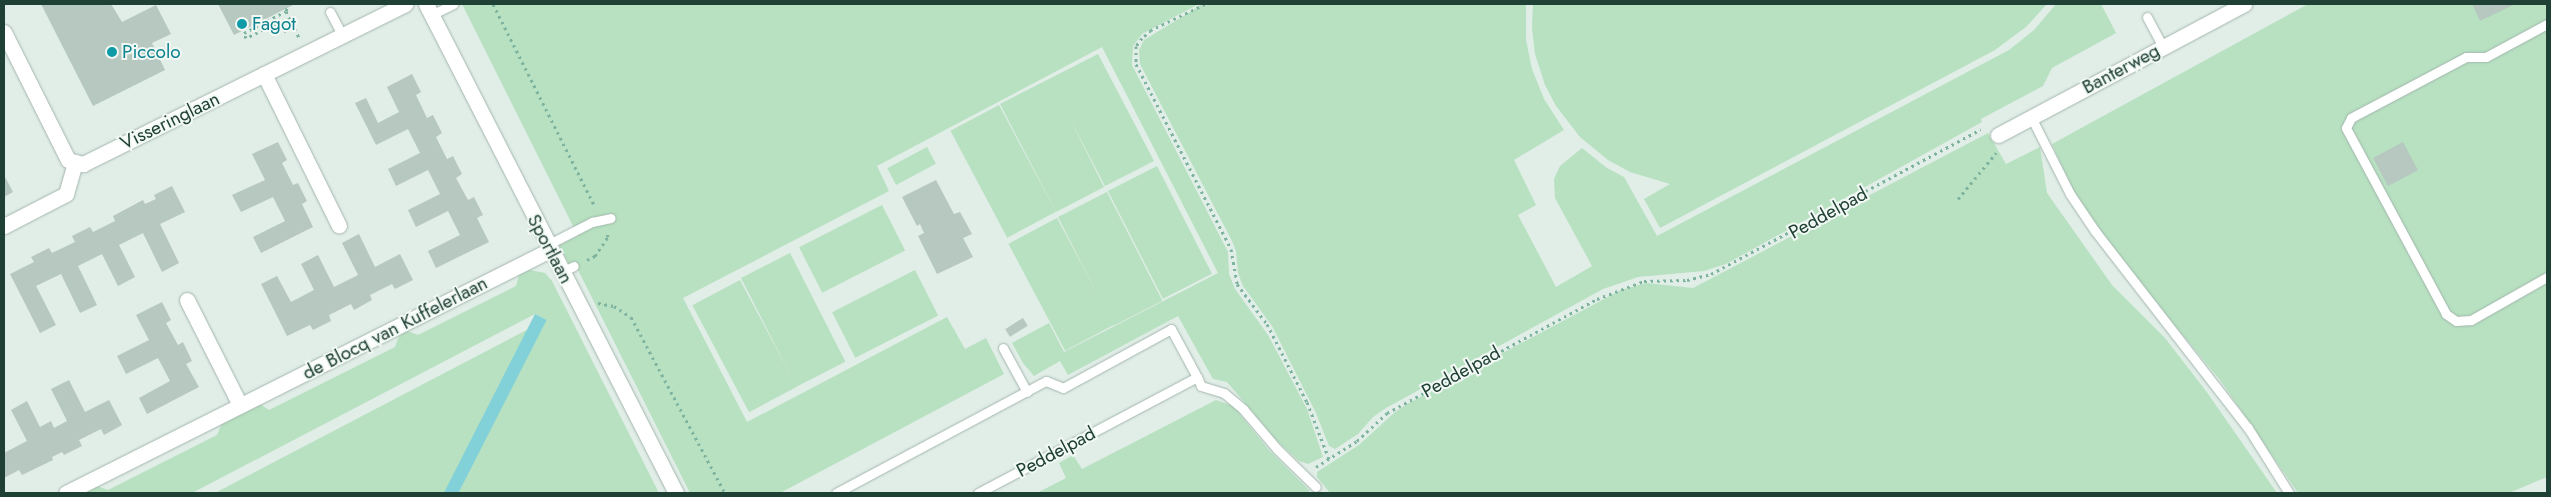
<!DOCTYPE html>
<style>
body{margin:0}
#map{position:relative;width:2551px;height:497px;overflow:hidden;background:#e1ede7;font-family:Jost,sans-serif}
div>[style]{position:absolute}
.green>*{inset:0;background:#b7e1c0;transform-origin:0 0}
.water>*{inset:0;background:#83d1d8;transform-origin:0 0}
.building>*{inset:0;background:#b6c8c0;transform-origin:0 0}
.path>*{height:3px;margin-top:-1.5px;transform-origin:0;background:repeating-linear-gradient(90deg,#7eb49f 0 2.5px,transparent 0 6.5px)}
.roads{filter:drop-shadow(0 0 1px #a3b6ae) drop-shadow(0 0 1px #a3b6ae)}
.service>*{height:9px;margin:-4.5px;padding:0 4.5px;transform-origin:4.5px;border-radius:4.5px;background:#fff}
.minor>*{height:15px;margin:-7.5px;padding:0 7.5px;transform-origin:7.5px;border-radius:7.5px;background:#fff}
.dots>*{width:14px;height:14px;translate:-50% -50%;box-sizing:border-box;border:2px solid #f2f9f5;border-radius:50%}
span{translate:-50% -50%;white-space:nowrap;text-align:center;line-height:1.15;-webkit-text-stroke:4px #f2f9f5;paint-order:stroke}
.culture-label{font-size:19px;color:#0d838f}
.left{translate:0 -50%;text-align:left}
.street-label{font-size:19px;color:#1f4035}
.frame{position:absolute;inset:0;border:5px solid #1f4035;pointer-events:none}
</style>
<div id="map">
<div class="green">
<div style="clip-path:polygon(462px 4px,1199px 4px,1142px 34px,1133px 46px,1132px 65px,1228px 252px,1229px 274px,1235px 289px,1268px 335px,1307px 409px,1323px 457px,1308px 464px,1299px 461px,1277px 441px,1227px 382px,1213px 379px,1178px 316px,1068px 375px,1060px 361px,1034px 376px,1023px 363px,1012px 343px,1049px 323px,1064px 352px,1218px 273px,1102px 47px,877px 166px,889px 191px,683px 298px,747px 422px,947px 317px,965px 349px,986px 338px,1004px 374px,780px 493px,690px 493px,578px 270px,570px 266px,559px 245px,578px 236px)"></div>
<div style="clip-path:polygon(1203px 4px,1526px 4px,1526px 40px,1532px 69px,1544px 99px,1564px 130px,1514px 160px,1536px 205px,1518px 215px,1556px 287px,1592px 266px,1555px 198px,1554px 179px,1560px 166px,1582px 148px,1607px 168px,1624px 177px,1657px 236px,2009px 50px,2034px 30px,2056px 4px,2101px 4px,2116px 33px,2052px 68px,2043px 86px,1981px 119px,1982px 122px,1726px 264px,1704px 271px,1638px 277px,1603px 289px,1386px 408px,1373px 417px,1358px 434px,1335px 449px,1329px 446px,1316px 413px,1272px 326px,1243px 286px,1238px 273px,1236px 251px,1232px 241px,1140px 64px,1139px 50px,1144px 40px)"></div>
<div style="clip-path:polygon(1533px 4px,2047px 4px,2026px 27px,1995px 50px,1660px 228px,1644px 199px,1670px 184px,1630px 172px,1608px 160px,1580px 137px,1556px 106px,1545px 85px,1535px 54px,1532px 28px)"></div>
<div style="clip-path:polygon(2308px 4px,2547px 4px,2547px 477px,2509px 493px,2298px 493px,2220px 380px,2118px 257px,2072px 189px,2052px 144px)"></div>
<div style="clip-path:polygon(1098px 54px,1154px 161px,1105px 186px,1068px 115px,1104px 187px,1056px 212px,1000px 104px)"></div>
<div style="left:999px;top:105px;width:121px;height:55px;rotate:62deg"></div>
<div style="clip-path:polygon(1988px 133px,2006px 164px,2040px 147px,2047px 193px,2112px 285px,2165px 338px,2206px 391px,2277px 493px,1330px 493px,1317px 477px,1317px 472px,1359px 445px,1395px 412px,1407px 404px,1621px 290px,1646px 283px,1693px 288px)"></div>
<div style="left:927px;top:147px;width:19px;height:45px;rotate:62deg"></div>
<div style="left:1157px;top:166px;width:121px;height:55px;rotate:63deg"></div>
<div style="left:1107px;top:192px;width:122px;height:55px;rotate:63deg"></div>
<div style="left:882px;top:205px;width:51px;height:93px;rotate:63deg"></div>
<div style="left:1057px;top:218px;width:121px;height:55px;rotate:62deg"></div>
<div style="left:790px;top:253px;width:122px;height:55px;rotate:63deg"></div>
<div style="clip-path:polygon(530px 270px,545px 273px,552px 281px,659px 493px,215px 493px,546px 320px,535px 314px,192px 493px,85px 493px,97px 486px,108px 490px,217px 435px,222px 423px,260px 404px,269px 410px,395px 347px,399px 336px,407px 331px,418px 335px,516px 286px,519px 275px)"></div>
<div style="left:915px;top:270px;width:51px;height:93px;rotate:63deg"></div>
<div style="left:740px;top:280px;width:121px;height:54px;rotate:62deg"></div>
<div style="clip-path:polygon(1216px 400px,1233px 406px,1269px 450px,1310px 491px,1306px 493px,1037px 493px,1066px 478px,1059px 463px,1073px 455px,1082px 469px)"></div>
</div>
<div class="water">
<div style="left:535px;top:314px;width:13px;height:387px;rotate:27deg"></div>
</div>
<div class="building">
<div style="clip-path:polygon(41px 4px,111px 4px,122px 22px,156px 5px,171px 34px,152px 43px,165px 70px,93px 106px)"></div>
<div style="clip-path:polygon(218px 4px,295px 4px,234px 35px)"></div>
<div style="clip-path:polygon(2472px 4px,2513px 4px,2513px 5px,2480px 21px)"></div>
<div style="clip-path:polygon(412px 74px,421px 92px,416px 95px,427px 118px,433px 115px,442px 133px,436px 137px,447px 159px,453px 156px,462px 174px,456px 178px,468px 200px,474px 197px,483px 215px,477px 218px,489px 242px,436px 268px,428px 251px,460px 235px,448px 211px,416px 227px,408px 210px,440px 194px,428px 170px,396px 186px,388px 169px,420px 153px,408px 129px,376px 145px,355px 103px,366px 98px,378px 123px,399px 112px,387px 87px)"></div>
<div style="clip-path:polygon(278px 142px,287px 160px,282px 163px,293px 185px,298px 183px,307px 201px,302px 204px,313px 227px,261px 253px,253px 237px,285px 221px,273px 197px,241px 212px,232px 195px,265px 180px,252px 154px)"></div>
<div style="left:2403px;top:142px;width:32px;height:34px;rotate:62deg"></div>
<div style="clip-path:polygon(4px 175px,13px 192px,4px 197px)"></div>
<div style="clip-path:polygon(936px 180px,954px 214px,960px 212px,972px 234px,963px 238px,973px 257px,937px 274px,918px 236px,924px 233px,920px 224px,917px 226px,902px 197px)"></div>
<div style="clip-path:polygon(172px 186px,185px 212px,160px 224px,179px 263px,162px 272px,143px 233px,119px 245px,135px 277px,118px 286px,102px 254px,78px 266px,97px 305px,80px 313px,61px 274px,36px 286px,56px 325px,40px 333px,10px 274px,34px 262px,31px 257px,49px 248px,52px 253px,75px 242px,72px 236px,90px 227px,93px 232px,115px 221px,113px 216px,143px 200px,145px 204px,156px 199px,154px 195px)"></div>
<div style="clip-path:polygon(359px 234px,375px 267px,400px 254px,413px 280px,395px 289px,392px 284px,370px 295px,372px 300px,354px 310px,351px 304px,329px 315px,331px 321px,313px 330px,310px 325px,287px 336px,261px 284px,277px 276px,291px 302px,314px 290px,301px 264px,318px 255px,334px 287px,358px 275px,342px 243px)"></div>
<div style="clip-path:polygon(162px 302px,171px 320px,166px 323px,178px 345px,183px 342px,192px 361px,186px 364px,199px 387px,147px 414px,139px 398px,170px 381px,158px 358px,126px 374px,117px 356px,149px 340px,136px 315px)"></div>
<div style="left:1023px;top:318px;width:9px;height:21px;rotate:58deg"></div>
<div style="clip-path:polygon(69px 380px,85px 412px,109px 400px,122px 425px,104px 435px,101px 429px,79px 440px,82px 446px,64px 455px,62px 452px,52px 457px,53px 460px,22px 475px,19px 470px,4px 478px,4px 453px,27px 441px,11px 410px,27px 401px,40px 427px,51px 421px,54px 428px,67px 421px,51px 389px)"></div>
</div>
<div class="path">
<div style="left:493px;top:4px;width:227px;rotate:63.3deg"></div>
<div style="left:1205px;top:4px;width:60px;rotate:154.3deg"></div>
<div style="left:1151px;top:30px;width:12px;rotate:138deg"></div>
<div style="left:1142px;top:38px;width:10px;rotate:127deg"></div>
<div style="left:1136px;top:46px;width:18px;rotate:90deg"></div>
<div style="left:1136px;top:64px;width:208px;rotate:62.8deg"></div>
<div style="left:1231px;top:249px;width:36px;rotate:80deg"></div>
<div style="left:1237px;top:284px;width:50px;rotate:53.1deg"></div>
<div style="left:1267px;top:324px;width:88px;rotate:62.9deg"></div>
<div style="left:1307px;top:402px;width:61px;rotate:68.9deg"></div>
<div style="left:287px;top:8px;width:3px;rotate:108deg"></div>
<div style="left:286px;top:11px;width:30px;rotate:64deg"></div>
<div style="left:286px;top:32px;width:12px;rotate:-114deg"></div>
<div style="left:281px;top:21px;width:39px;rotate:154deg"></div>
<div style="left:246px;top:38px;width:5px;rotate:-112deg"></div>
<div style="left:244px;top:33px;width:47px;rotate:-27.6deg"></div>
<div style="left:1958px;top:199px;width:60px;rotate:-50.4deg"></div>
<div style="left:587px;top:260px;width:9px;rotate:-27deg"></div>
<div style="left:595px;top:256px;width:23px;rotate:-56deg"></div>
<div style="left:608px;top:237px;width:4px;rotate:-104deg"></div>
<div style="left:598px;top:303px;width:16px;rotate:11deg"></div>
<div style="left:614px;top:306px;width:20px;rotate:33deg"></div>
<div style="left:631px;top:317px;width:200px;rotate:61.9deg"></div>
<div style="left:1316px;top:467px;width:49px;rotate:-32.4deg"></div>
<div style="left:1357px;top:441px;width:41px;rotate:-43deg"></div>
<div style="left:1387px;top:413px;width:239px;rotate:-28.5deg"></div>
<div style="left:1597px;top:299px;width:50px;rotate:-21deg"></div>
<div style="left:1644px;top:281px;width:43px;rotate:-1.3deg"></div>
<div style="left:1687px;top:280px;width:25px;rotate:-14deg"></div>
<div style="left:1711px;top:274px;width:306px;rotate:-28.2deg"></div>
</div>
<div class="roads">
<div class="service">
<div style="left:330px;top:12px;width:26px;rotate:62deg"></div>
<div style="left:431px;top:15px;width:25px;rotate:-26deg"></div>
<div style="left:2147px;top:17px;width:34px;rotate:62deg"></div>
<div style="left:2547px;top:24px;width:69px;rotate:151.6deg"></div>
<div style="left:2486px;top:57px;width:20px;rotate:180deg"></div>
<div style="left:2466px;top:57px;width:130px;rotate:152.1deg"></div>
<div style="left:2351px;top:118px;width:11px;rotate:117deg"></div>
<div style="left:2346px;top:128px;width:211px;rotate:61.7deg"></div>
<div style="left:2446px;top:314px;width:12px;rotate:35deg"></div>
<div style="left:2456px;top:321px;width:15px;rotate:-4deg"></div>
<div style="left:2471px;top:320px;width:87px;rotate:-29.5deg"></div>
<div style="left:2031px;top:117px;width:86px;rotate:63.1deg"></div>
<div style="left:2070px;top:194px;width:45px;rotate:56deg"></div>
<div style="left:2095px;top:231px;width:249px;rotate:52.2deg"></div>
<div style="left:2248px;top:428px;width:77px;rotate:57.8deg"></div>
<div style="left:547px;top:245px;width:51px;rotate:-27.1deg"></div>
<div style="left:592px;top:222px;width:19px;rotate:-12deg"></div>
<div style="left:561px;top:272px;width:14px;rotate:-25deg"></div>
<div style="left:1003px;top:348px;width:50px;rotate:61.4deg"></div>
<div style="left:836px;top:493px;width:238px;rotate:-28.1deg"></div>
<div style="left:1046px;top:381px;width:18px;rotate:22deg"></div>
<div style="left:1063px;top:388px;width:123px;rotate:-28.6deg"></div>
<div style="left:1171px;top:329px;width:55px;rotate:61.6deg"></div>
<div style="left:978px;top:493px;width:248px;rotate:-27.9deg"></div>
<div style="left:1197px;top:377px;width:10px;rotate:66deg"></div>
<div style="left:1201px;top:386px;width:24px;rotate:17deg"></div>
<div style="left:1224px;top:393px;width:25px;rotate:40deg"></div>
<div style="left:1243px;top:409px;width:52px;rotate:49.6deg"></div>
<div style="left:1277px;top:449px;width:54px;rotate:44.3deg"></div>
</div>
<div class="minor">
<div style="left:426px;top:4px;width:549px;rotate:62.92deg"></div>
<div style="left:4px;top:32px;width:143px;rotate:63.4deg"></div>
<div style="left:68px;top:160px;width:16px;rotate:15deg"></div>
<div style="left:83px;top:164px;width:360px;rotate:-26.4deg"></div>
<div style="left:264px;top:74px;width:169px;rotate:63.7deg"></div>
<div style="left:1998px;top:135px;width:279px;rotate:-28deg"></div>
<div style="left:4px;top:226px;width:70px;rotate:-27.3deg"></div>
<div style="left:66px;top:194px;width:33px;rotate:-74deg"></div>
<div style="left:187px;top:300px;width:118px;rotate:63.2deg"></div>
<div style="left:66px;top:493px;width:542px;rotate:-26.66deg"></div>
</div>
</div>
<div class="dots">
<div style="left:242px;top:24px;background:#0f9aa8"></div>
<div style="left:112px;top:52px;background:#0f9aa8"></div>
</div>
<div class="culture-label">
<span class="left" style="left:252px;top:24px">Fagot</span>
<span class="left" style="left:122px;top:52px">Piccolo</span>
</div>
<div class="street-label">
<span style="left:2121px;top:69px;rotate:-28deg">Banterweg</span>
<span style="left:170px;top:121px;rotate:-26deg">Visseringlaan</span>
<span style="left:1828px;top:213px;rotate:-29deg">Peddelpad</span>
<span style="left:550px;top:249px;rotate:62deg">Sportlaan</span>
<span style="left:395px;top:328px;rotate:-27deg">de Blocq van Kuffelerlaan</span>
<span style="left:1461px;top:372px;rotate:-29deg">Peddelpad</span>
<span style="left:1056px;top:452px;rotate:-28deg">Peddelpad</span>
</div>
<div class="frame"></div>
</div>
